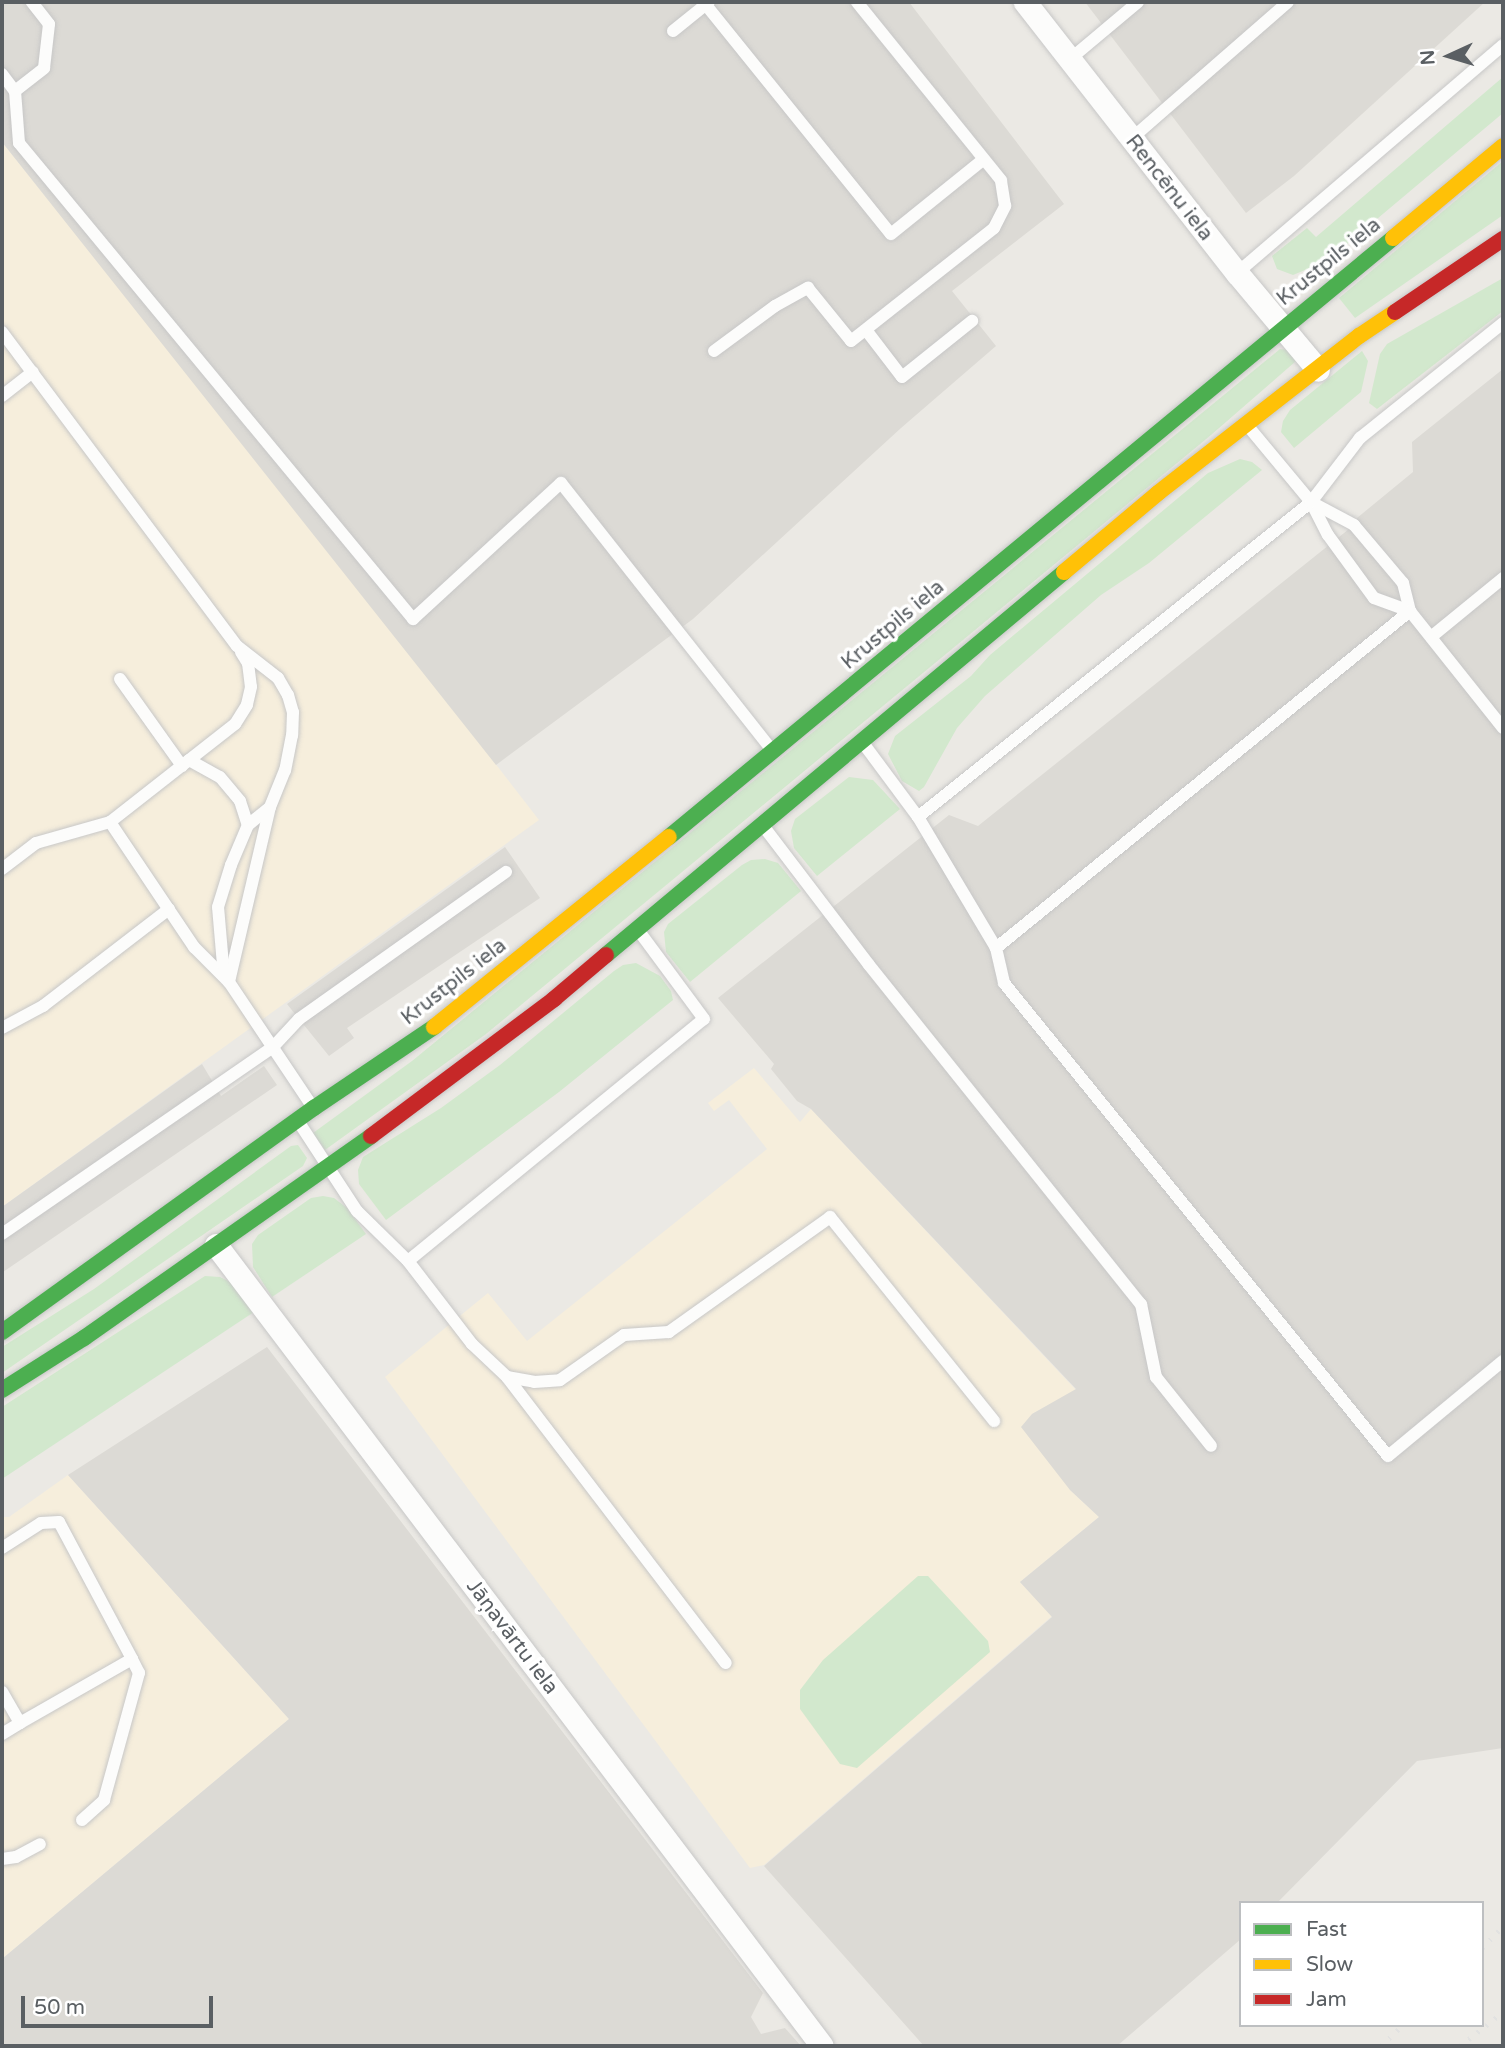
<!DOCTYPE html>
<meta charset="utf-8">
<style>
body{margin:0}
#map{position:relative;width:1505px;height:2048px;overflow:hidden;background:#ebe9e4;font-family:"Varela Round",sans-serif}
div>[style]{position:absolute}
.commercial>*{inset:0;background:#f6eedc}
.industrial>*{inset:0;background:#dcdad5}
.green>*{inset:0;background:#d2e8cd}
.roads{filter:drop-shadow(0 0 2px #c7c7c7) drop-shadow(0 0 2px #c7c7c7)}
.lane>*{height:12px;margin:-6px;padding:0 6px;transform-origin:6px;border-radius:6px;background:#fcfcfb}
.street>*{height:23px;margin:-11.5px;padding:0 11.5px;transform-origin:11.5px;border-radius:11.5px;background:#fcfcfb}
.fast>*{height:16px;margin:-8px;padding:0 8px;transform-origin:8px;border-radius:8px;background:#4caf50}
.slow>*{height:16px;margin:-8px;padding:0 8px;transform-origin:8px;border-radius:8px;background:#ffc107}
.jam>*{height:16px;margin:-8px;padding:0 8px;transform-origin:8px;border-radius:8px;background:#c62828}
.rail>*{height:5px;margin-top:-2.5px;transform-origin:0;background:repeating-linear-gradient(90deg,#e2e2e1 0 2px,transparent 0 11px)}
span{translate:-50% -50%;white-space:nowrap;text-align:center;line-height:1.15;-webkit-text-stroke:7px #fff;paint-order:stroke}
.street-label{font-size:21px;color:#5a5f63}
.frame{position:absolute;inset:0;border:4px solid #5a5f63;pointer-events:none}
.legend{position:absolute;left:1239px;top:1901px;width:245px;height:126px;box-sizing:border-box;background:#fff;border:2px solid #bdbfc1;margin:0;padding:9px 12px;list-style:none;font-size:21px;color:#5a5f63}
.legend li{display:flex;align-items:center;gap:14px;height:35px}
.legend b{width:35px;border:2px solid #bdbfc1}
.north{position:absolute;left:1414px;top:21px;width:70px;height:70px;-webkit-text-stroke:5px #fff;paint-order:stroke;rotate:266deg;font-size:19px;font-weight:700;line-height:28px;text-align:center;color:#5a5f63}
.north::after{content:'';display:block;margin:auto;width:24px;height:32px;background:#5a5f63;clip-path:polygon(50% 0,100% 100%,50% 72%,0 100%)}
.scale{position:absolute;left:21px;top:1996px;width:192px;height:32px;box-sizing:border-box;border:4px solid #5a5f63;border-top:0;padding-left:9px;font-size:21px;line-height:24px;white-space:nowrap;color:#5a5f63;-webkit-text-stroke:5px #fff;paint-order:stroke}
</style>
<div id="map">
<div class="commercial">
<div style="clip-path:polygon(2px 142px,360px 589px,539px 820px,2px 1207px)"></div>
<div style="clip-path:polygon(754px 1068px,800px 1122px,811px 1109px,1076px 1390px,1032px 1414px,1070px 1490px,1099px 1517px,1020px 1582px,1052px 1616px,764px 1865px,750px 1868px,385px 1377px,488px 1293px,527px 1341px,767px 1149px,729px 1100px,714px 1111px,708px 1103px)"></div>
<div style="clip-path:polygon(68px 1475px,289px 1719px,2px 1959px,2px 1517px,9px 1517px)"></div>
</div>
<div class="industrial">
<div style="clip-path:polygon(2px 2px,909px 2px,1064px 204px,952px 291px,996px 346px,901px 428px,693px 619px,496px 765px,2px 142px)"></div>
<div style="clip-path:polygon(1085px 2px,1485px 2px,1294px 176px,1246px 213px)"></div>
<div style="clip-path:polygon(1503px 369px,1503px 1748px,1417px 1761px,1277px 1903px,1241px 1903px,1241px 1939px,1117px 2046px,924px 2046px,764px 1866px,1052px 1617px,1020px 1582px,1099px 1517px,1070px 1490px,1021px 1427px,1032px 1414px,1076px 1389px,811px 1109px,797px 1101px,771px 1069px,774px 1064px,718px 998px,949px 815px,978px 826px,1354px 525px,1357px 518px,1413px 472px,1412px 442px)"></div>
<div style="clip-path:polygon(505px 847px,540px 898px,347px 1028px,354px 1038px,329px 1056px,287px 1004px)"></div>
<div style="clip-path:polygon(202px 1064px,221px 1096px,264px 1066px,277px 1085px,3px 1272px,2px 1207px)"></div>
<div style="clip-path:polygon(267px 1347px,763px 1993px,751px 2017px,761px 2034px,785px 2028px,801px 2046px,2px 2046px,2px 1959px,289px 1719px,68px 1475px)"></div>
</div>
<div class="green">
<div style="clip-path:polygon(1503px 77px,1503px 113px,1327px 261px,1293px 275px,1277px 269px,1272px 256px,1307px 228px,1316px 237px)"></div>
<div style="clip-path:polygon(1503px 161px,1503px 215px,1355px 318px,1339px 298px)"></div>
<div style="clip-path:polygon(1503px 278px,1503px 311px,1377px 409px,1369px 403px,1380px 354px,1387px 344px)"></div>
<div style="clip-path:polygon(1280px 349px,1288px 350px,1296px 361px,1211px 435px,486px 1034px,325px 1150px,313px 1133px,412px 1061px)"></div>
<div style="clip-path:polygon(1362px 351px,1368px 361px,1361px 392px,1294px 448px,1281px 432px,1283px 421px,1290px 410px)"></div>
<div style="clip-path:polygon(1240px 459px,1252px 462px,1262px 470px,1149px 563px,1101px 595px,985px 696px,957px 728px,924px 787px,919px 791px,902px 781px,888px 754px,895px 736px,971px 676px,990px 655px,1208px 473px)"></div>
<div style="clip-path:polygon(849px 777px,873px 780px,900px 809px,817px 876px,794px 848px,791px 831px,795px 819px)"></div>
<div style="clip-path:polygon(765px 859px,778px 863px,801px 891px,690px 982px,666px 952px,664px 932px,668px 924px,742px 865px,751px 860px)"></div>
<div style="clip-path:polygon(636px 963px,660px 976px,671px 991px,673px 1000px,559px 1092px,386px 1220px,359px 1184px,358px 1170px,363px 1157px,441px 1108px,500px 1065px,614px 971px,623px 965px)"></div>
<div style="clip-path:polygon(298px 1145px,307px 1158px,303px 1166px,2px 1373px,2px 1347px,94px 1289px,291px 1146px)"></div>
<div style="clip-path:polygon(323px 1196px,334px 1198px,347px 1208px,366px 1234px,272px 1297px,253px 1267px,252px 1244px,258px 1235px,311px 1198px)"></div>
<div style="clip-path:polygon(205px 1276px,220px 1277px,234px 1284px,254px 1312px,2px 1479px,2px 1407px)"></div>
<div style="clip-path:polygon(918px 1576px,928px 1576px,988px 1641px,990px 1652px,857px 1768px,840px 1764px,800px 1709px,800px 1690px,823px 1660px)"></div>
</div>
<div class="roads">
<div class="lane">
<div style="left:706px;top:5px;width:294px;rotate:51.1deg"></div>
<div style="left:891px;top:234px;width:119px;rotate:-38.9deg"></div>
<div style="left:673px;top:31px;width:46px;rotate:-38.9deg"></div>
<div style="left:1069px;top:60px;width:90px;rotate:-40deg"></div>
<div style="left:2px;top:74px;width:21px;rotate:53deg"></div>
<div style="left:15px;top:91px;width:52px;rotate:85.6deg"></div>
<div style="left:19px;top:143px;width:618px;rotate:50.38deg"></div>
<div style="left:413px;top:619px;width:201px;rotate:-42.6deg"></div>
<div style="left:561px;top:483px;width:342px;rotate:51.7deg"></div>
<div style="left:15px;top:91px;width:37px;rotate:-38deg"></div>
<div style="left:44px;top:68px;width:44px;rotate:-83.5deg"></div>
<div style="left:49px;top:24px;width:28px;rotate:-128deg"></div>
<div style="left:1131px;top:139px;width:208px;rotate:-41.1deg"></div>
<div style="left:1237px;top:273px;width:350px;rotate:-40.6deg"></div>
<div style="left:866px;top:330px;width:59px;rotate:52.5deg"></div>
<div style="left:902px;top:377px;width:90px;rotate:-38.7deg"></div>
<div style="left:2px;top:332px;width:392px;rotate:53.2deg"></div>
<div style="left:237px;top:646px;width:52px;rotate:38deg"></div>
<div style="left:278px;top:678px;width:20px;rotate:60deg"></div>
<div style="left:288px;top:695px;width:18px;rotate:74deg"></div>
<div style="left:293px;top:712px;width:23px;rotate:92deg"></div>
<div style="left:292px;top:735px;width:36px;rotate:101deg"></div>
<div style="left:285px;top:770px;width:40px;rotate:112deg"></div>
<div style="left:270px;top:807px;width:180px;rotate:103.2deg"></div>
<div style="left:714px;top:351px;width:76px;rotate:-36.4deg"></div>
<div style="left:775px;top:306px;width:38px;rotate:-29deg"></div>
<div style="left:808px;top:288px;width:68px;rotate:50.9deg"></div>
<div style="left:851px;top:341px;width:182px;rotate:-38.3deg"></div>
<div style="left:994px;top:228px;width:25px;rotate:-63deg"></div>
<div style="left:1005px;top:206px;width:26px;rotate:-99deg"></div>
<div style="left:1001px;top:180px;width:229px;rotate:-129deg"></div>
<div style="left:2px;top:396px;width:39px;rotate:-38deg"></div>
<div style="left:1247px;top:425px;width:100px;rotate:50.3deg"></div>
<div style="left:1311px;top:502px;width:37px;rotate:63deg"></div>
<div style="left:1328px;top:535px;width:78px;rotate:53.9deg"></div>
<div style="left:1374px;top:598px;width:38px;rotate:20deg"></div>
<div style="left:1311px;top:502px;width:49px;rotate:28.1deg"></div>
<div style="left:1354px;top:525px;width:76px;rotate:49.8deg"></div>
<div style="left:1403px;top:583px;width:29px;rotate:76deg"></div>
<div style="left:1431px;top:637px;width:93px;rotate:-39.3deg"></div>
<div style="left:241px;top:652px;width:13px;rotate:58deg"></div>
<div style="left:248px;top:663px;width:24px;rotate:83deg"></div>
<div style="left:251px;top:687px;width:18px;rotate:103deg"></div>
<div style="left:247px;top:705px;width:22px;rotate:122deg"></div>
<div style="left:235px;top:724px;width:159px;rotate:141.9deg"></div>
<div style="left:110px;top:822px;width:151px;rotate:56.1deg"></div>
<div style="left:194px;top:947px;width:49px;rotate:45deg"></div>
<div style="left:229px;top:982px;width:149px;rotate:56.2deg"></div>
<div style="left:120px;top:679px;width:107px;rotate:54.5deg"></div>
<div style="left:1503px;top:728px;width:149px;rotate:-128.5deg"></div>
<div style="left:1410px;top:611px;width:534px;rotate:140.85deg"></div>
<div style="left:996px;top:948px;width:36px;rotate:77deg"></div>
<div style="left:1004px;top:983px;width:609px;rotate:50.93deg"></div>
<div style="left:1388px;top:1456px;width:149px;rotate:-39.6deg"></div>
<div style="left:863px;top:743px;width:92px;rotate:53.4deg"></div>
<div style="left:918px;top:817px;width:152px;rotate:59.2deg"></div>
<div style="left:189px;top:760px;width:35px;rotate:29deg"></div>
<div style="left:220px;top:777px;width:31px;rotate:50deg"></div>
<div style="left:240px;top:801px;width:25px;rotate:72deg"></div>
<div style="left:918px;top:817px;width:504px;rotate:-38.71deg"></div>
<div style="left:1311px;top:502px;width:81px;rotate:-52.6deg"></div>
<div style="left:1360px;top:438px;width:184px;rotate:-38.8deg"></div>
<div style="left:764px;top:827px;width:173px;rotate:52.7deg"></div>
<div style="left:869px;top:965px;width:435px;rotate:51.3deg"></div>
<div style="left:1141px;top:1304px;width:75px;rotate:78.4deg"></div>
<div style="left:1156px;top:1377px;width:88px;rotate:51.4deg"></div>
<div style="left:2px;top:869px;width:43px;rotate:-37.4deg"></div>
<div style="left:36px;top:843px;width:77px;rotate:-15.8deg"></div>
<div style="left:228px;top:978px;width:14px;rotate:-111deg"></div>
<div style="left:223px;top:965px;width:58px;rotate:-94.9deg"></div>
<div style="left:218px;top:907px;width:44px;rotate:-72.8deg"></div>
<div style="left:231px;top:865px;width:43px;rotate:-67deg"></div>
<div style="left:248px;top:825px;width:28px;rotate:-39deg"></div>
<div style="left:2px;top:1028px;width:47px;rotate:-28.2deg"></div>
<div style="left:43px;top:1006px;width:159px;rotate:-37.6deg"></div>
<div style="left:298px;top:1121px;width:108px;rotate:56.8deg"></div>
<div style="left:357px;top:1211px;width:71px;rotate:44.4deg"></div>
<div style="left:408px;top:1261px;width:382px;rotate:-39.3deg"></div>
<div style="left:704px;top:1019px;width:109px;rotate:-126.5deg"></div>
<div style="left:2px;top:1234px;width:329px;rotate:-34.6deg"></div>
<div style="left:273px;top:1047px;width:38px;rotate:-47deg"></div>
<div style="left:299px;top:1019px;width:254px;rotate:-35.4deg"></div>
<div style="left:408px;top:1261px;width:105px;rotate:52.4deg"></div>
<div style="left:472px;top:1344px;width:48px;rotate:43.3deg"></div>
<div style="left:507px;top:1377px;width:27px;rotate:10deg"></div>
<div style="left:534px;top:1382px;width:26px;rotate:-4deg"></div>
<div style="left:560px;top:1380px;width:78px;rotate:-35.1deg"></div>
<div style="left:624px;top:1335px;width:45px;rotate:-3.8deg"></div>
<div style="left:669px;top:1332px;width:198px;rotate:-35.5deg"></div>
<div style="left:830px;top:1217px;width:262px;rotate:51.2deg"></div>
<div style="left:507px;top:1377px;width:360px;rotate:52.6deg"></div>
<div style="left:2px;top:1548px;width:46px;rotate:-32.7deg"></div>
<div style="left:41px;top:1523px;width:18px;rotate:-3deg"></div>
<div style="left:59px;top:1522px;width:155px;rotate:61.9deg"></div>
<div style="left:132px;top:1659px;width:129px;rotate:150.3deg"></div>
<div style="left:20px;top:1723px;width:36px;rotate:-120deg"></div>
<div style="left:2px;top:1734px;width:21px;rotate:-31deg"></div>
<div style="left:82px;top:1820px;width:30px;rotate:-42deg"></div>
<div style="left:104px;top:1800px;width:132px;rotate:-74.6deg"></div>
<div style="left:139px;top:1673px;width:16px;rotate:-117deg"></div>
<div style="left:2px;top:1859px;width:14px;rotate:-8deg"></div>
<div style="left:16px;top:1857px;width:27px;rotate:-28deg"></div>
</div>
<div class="street">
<div style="left:1025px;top:2px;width:344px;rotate:52deg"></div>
<div style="left:1237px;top:273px;width:126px;rotate:50.1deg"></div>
<div style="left:216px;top:1245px;width:1004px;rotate:52.89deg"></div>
</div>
<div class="fast">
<div style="left:669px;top:837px;width:940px;rotate:-39.6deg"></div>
<div style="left:606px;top:955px;width:597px;rotate:-39.9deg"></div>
<div style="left:2px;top:1332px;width:384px;rotate:-35.7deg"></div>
<div style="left:314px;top:1108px;width:145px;rotate:-34deg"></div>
<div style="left:2px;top:1390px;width:97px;rotate:-32.4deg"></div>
<div style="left:84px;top:1338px;width:351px;rotate:-35.1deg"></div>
</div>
<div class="slow">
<div style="left:1393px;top:238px;width:143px;rotate:-39.9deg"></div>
<div style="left:1064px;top:572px;width:123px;rotate:-40deg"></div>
<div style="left:1158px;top:493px;width:255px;rotate:-38deg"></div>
<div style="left:1359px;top:336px;width:43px;rotate:-33.7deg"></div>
<div style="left:434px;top:1027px;width:302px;rotate:-39deg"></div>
</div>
<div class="jam">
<div style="left:1395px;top:312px;width:130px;rotate:-34.1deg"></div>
<div style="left:371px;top:1136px;width:229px;rotate:-36.8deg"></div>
<div style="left:554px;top:999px;width:68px;rotate:-40.2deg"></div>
</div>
</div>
<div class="rail">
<div style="left:1482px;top:1948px;width:30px;rotate:-46deg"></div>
<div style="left:1381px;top:2046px;width:30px;rotate:-44deg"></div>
<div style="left:1460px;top:2046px;width:55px;rotate:-38.3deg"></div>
</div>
<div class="street-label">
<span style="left:1169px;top:188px;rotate:52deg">Rencēnu iela</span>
<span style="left:1329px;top:262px;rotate:-39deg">Krustpils iela</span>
<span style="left:893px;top:625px;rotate:-40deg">Krustpils iela</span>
<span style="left:454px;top:982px;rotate:-38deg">Krustpils iela</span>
<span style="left:512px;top:1637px;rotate:53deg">Jāņavārtu iela</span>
</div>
<div class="frame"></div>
<ul class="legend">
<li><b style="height:9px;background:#4caf50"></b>Fast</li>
<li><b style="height:9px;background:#ffc107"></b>Slow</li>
<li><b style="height:9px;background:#c62828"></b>Jam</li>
</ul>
<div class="north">N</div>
<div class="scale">50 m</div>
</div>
